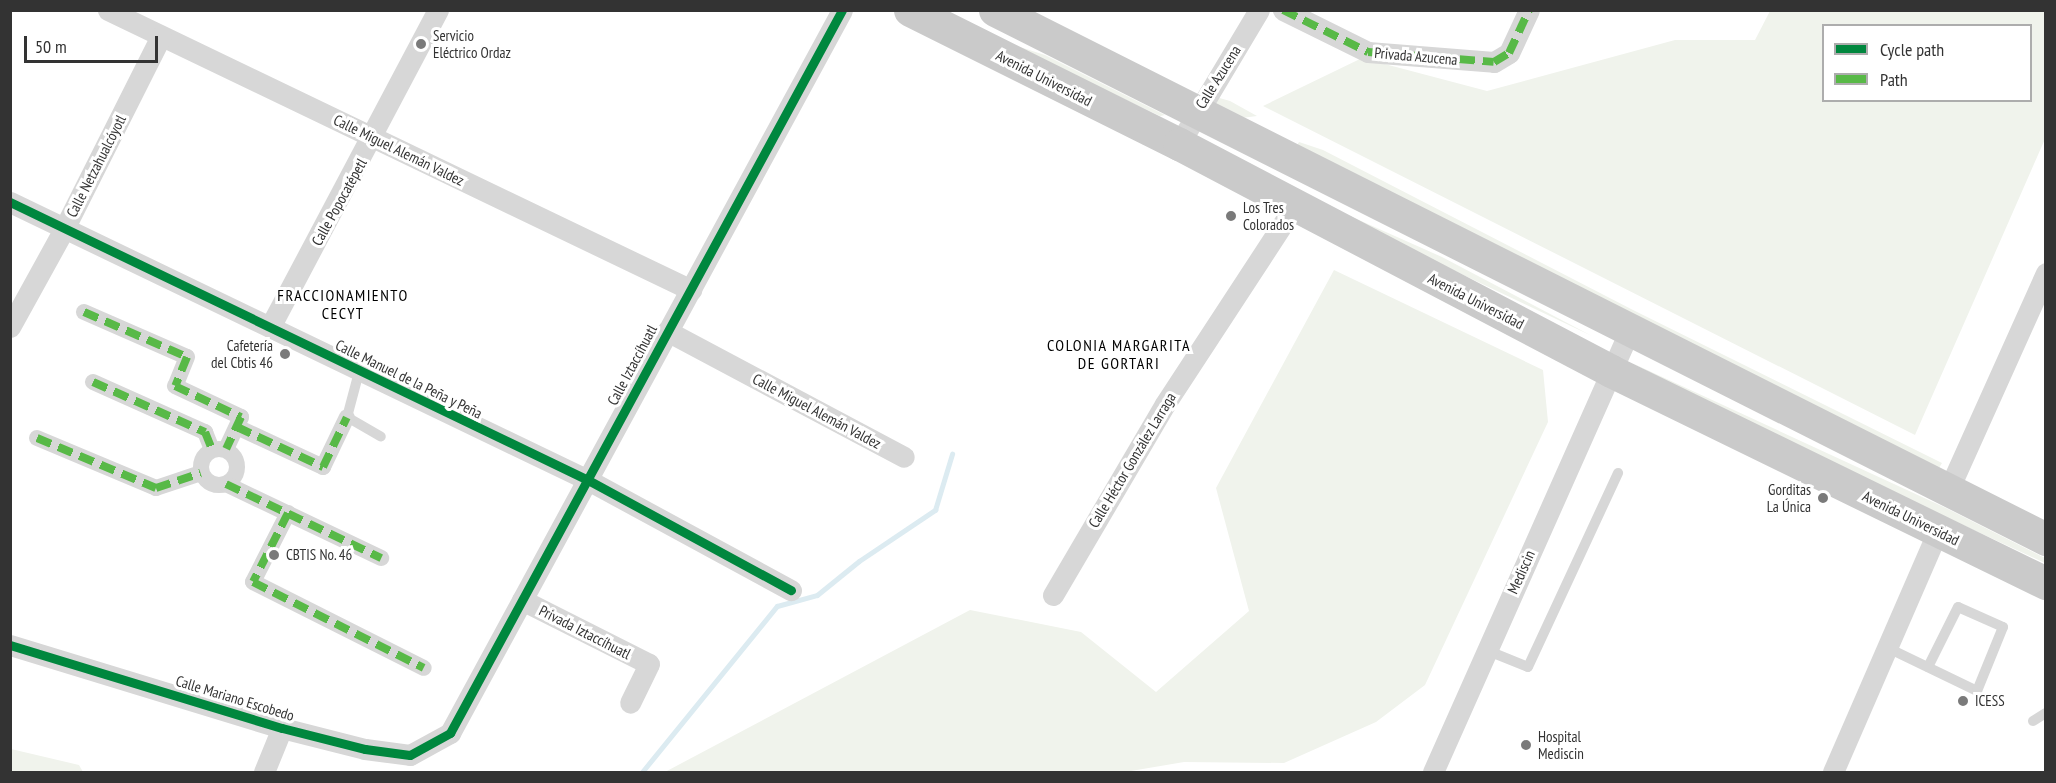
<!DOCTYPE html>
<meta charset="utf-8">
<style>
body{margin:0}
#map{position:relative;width:2056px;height:783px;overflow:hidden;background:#fff;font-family:"PT Sans Narrow",sans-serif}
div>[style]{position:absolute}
.green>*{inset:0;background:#f0f3ec}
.stream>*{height:5px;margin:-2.5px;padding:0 2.5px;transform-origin:2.5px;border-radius:2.5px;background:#dcebf1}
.service>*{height:10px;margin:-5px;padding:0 5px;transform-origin:5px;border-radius:5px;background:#d7d7d7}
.pedestrian>*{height:16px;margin:-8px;padding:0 8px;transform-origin:8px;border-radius:8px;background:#d7d7d7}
.pedestrian>.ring{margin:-8px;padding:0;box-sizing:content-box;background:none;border:16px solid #d7d7d7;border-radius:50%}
.minor>*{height:21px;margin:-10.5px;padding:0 10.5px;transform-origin:10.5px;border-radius:10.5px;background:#d7d7d7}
.primary>*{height:33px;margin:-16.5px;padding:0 16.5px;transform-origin:16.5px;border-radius:16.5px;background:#cacaca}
.quiet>*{height:8px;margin-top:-4px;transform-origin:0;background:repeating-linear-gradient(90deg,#58b947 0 15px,transparent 0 23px)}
.cycleway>*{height:9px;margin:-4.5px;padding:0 4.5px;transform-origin:4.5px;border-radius:4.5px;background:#00873e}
.dots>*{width:16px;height:16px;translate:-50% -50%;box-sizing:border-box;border:3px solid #fff;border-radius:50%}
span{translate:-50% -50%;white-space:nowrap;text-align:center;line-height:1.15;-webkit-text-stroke:6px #fff;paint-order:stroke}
.poi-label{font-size:15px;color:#333}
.left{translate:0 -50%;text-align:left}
.right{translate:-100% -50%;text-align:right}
.street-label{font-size:15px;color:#333}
.neighbourhood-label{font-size:16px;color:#000;letter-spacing:1.5px}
.frame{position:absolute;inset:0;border:12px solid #333;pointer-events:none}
.legend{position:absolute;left:1822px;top:24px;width:210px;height:78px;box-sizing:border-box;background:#fff;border:2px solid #adadad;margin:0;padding:8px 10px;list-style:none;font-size:18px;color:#333}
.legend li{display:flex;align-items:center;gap:12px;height:30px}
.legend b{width:30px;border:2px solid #adadad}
.scale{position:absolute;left:24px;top:36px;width:134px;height:27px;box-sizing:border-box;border:3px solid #333;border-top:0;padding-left:8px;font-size:18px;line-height:21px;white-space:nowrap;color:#333;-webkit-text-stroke:4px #fff;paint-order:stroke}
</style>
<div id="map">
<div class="green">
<div style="clip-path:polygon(evenodd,1770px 11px,2045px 11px,2045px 139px,1915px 435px,1263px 106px,1362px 58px,1487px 91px,1675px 40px,1755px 40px,1770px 11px,1824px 26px,2030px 26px,2030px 100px,1824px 100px,1824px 26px)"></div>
<div style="clip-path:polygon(1007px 43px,1045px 55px,1165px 115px,1160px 116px)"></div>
<div style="clip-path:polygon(1216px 97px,1230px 101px,1257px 116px,1234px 119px,1214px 110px)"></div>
<div style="clip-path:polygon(1299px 142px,1323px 150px,1633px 310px,1942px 463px,1939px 468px,1296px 147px)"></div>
<div style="clip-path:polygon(1341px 212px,1442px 257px,1592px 336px,1339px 216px)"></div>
<div style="clip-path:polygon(1334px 270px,1543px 370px,1548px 422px,1425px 685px,1376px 722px,1284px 763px,1184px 762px,1125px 772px,665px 772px,970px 610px,1081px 632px,1156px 692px,1249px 611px,1216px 488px)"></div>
<div style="clip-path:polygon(1632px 363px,1946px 508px,2045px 558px,2045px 563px,1780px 440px)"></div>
<div style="clip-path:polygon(11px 749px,79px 765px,83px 772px,11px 772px)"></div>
</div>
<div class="stream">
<div style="left:642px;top:772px;width:214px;rotate:-50.9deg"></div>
<div style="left:777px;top:606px;width:41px;rotate:-15.4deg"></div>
<div style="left:817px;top:595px;width:54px;rotate:-39deg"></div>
<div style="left:859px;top:561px;width:92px;rotate:-33.9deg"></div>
<div style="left:935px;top:510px;width:59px;rotate:-73.1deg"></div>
</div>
<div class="service">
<div style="left:359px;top:372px;width:47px;rotate:104.9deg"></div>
<div style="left:347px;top:417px;width:39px;rotate:30deg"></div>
<div style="left:1888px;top:648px;width:99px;rotate:25.8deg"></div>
<div style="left:1977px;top:691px;width:69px;rotate:-67.9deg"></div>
<div style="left:2003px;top:627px;width:49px;rotate:-156deg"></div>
<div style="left:1958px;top:607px;width:67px;rotate:116.6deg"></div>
<div style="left:1486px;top:650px;width:45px;rotate:22deg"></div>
<div style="left:1528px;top:667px;width:214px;rotate:-65.1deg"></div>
<div style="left:2033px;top:721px;width:15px;rotate:-32deg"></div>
</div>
<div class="pedestrian">
<div style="left:84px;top:312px;width:112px;rotate:23.6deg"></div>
<div style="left:187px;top:357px;width:31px;rotate:112deg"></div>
<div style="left:175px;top:386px;width:73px;rotate:25.2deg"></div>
<div style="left:241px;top:417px;width:35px;rotate:115deg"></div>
<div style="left:93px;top:382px;width:123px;rotate:24.1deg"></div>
<div style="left:205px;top:432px;width:18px;rotate:68deg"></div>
<div style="left:237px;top:427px;width:95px;rotate:24.9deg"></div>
<div style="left:323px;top:467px;width:55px;rotate:-64.4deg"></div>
<div style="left:37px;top:438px;width:129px;rotate:22.8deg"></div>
<div style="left:156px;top:488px;width:47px;rotate:-18.4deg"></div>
<div class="ring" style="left:201px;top:449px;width:20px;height:20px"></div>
<div style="left:226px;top:484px;width:172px;rotate:25.5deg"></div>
<div style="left:288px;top:513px;width:77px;rotate:116.9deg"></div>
<div style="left:253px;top:582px;width:191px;rotate:26.7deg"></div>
</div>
<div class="minor">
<div style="left:108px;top:10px;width:647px;rotate:25.65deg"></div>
<div style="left:1283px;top:10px;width:95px;rotate:26.3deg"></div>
<div style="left:1368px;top:52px;width:126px;rotate:4.5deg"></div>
<div style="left:1494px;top:62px;width:17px;rotate:-31deg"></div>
<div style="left:1509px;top:53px;width:47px;rotate:-65.1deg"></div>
<div style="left:1179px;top:144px;width:156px;rotate:-59.2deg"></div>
<div style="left:10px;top:202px;width:641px;rotate:25.69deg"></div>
<div style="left:588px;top:480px;width:231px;rotate:28.5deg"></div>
<div style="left:10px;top:327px;width:112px;rotate:-61.1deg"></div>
<div style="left:64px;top:229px;width:216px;rotate:-63.3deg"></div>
<div style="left:270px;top:327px;width:359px;rotate:-62.1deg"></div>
<div style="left:667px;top:331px;width:268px;rotate:28deg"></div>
<div style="left:1948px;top:491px;width:239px;rotate:-65.8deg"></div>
<div style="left:1053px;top:595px;width:221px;rotate:-59.6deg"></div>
<div style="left:1165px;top:404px;width:235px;rotate:-56.8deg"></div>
<div style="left:522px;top:600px;width:142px;rotate:26.7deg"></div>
<div style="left:649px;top:664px;width:43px;rotate:116deg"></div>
<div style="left:10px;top:645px;width:284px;rotate:17deg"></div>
<div style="left:282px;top:728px;width:86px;rotate:14.2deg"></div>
<div style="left:365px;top:749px;width:45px;rotate:7.6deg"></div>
<div style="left:410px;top:755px;width:46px;rotate:-28.8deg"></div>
<div style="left:450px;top:733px;width:822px;rotate:-61.53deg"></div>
<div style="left:264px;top:772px;width:48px;rotate:-67.8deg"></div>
<div style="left:1433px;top:772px;width:486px;rotate:-66deg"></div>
<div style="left:1833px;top:772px;width:263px;rotate:-66.5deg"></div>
</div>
<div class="primary">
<div style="left:910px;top:10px;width:301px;rotate:26.5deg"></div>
<div style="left:1179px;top:144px;width:488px;rotate:27.7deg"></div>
<div style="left:1611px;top:371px;width:484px;rotate:26deg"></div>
<div style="left:995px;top:10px;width:1177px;rotate:26.72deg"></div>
</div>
<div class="quiet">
<div style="left:1283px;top:10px;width:95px;rotate:26.3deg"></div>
<div style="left:1368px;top:52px;width:126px;rotate:4.5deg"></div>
<div style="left:1494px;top:62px;width:17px;rotate:-31deg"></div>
<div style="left:1509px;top:53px;width:47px;rotate:-65.1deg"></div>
<div style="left:84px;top:312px;width:112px;rotate:23.6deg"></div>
<div style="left:187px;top:357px;width:31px;rotate:112deg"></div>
<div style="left:175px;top:386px;width:73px;rotate:25.2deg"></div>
<div style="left:241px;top:417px;width:35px;rotate:115deg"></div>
<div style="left:93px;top:382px;width:123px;rotate:24.1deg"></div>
<div style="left:205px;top:432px;width:18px;rotate:68deg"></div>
<div style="left:237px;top:427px;width:95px;rotate:24.9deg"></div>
<div style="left:323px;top:467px;width:55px;rotate:-64.4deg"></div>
<div style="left:37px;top:438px;width:129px;rotate:22.8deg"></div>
<div style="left:156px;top:488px;width:47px;rotate:-18.4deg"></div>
<div style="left:226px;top:484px;width:172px;rotate:25.5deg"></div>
<div style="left:288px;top:513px;width:77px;rotate:116.9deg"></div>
<div style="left:253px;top:582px;width:191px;rotate:26.7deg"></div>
</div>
<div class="cycleway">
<div style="left:10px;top:202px;width:641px;rotate:25.69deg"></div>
<div style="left:588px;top:480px;width:231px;rotate:28.5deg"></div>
<div style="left:10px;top:645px;width:284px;rotate:17deg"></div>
<div style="left:282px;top:728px;width:86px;rotate:14.2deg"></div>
<div style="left:365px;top:749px;width:45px;rotate:7.6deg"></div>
<div style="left:410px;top:755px;width:46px;rotate:-28.8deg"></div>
<div style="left:450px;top:733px;width:822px;rotate:-61.53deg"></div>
</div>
<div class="dots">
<div style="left:421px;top:44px;background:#7a7a7a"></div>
<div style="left:1231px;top:216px;background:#7a7a7a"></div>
<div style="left:285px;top:354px;background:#7a7a7a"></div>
<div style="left:1823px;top:498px;background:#7a7a7a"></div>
<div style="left:274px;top:555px;background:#7a7a7a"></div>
<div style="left:1963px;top:701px;background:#7a7a7a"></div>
<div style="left:1526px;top:745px;background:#7a7a7a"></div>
</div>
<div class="poi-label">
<span class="left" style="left:433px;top:44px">Servicio<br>Eléctrico Ordaz</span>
<span class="left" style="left:1243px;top:216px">Los Tres<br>Colorados</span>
<span class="right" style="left:273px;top:354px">Cafetería<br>del Cbtis 46</span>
<span class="right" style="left:1811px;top:498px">Gorditas<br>La Única</span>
<span class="left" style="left:286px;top:555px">CBTIS No. 46</span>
<span class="left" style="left:1975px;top:701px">ICESS</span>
<span class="left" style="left:1538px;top:745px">Hospital<br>Mediscin</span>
</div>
<div class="street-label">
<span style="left:1416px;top:56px;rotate:5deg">Privada Azucena</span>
<span style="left:1218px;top:77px;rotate:-58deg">Calle Azucena</span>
<span style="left:1044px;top:78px;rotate:27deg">Avenida Universidad</span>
<span style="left:399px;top:150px;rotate:26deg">Calle Miguel Alemán Valdez</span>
<span style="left:96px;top:166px;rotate:-63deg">Calle Netzahualcóyotl</span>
<span style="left:339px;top:202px;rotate:-61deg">Calle Popocatépetl</span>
<span style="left:1476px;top:301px;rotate:27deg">Avenida Universidad</span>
<span style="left:632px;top:365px;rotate:-62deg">Calle Iztaccíhuatl</span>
<span style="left:409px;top:379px;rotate:26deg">Calle Manuel de la Peña y Peña</span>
<span style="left:817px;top:411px;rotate:28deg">Calle Miguel Alemán Valdez</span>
<span style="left:1132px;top:460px;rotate:-59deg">Calle Héctor González Larraga</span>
<span style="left:1911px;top:518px;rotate:26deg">Avenida Universidad</span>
<span style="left:1521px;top:572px;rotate:-66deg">Mediscin</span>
<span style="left:585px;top:632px;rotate:27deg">Privada Iztaccíhuatl</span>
<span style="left:235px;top:698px;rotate:17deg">Calle Mariano Escobedo</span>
</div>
<div class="neighbourhood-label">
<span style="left:343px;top:304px">FRACCIONAMIENTO<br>CECYT</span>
<span style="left:1119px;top:354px">COLONIA MARGARITA<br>DE GORTARI</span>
</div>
<div class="frame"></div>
<ul class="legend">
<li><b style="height:8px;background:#00873e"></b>Cycle path</li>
<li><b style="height:8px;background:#58b947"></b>Path</li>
</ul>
<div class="scale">50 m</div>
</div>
